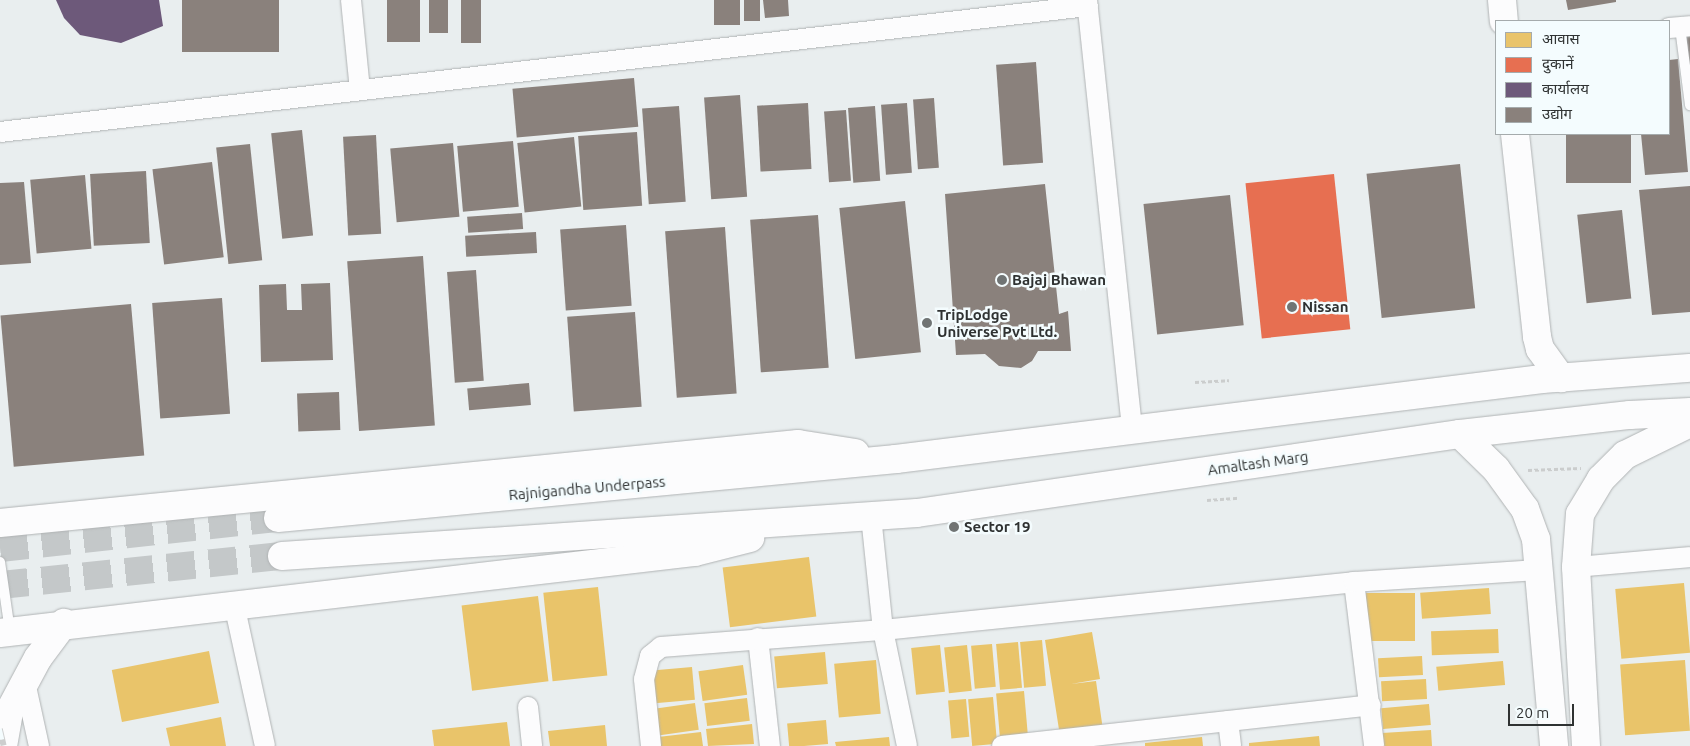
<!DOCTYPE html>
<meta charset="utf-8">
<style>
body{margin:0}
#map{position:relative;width:1690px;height:746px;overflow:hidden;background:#e9eeef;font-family:Ubuntu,"Noto Sans Devanagari",sans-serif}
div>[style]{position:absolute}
.homes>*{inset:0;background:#e9c46a;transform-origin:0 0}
.shops>*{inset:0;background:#e76f51;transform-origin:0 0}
.offices>*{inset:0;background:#6d597a}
.industry>*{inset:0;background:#8a817c;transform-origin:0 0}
.secondary-tunnel>*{height:28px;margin-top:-14px;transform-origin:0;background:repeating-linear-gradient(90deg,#c4c8c9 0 28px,transparent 0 42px)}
.path>*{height:3px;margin-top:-1.5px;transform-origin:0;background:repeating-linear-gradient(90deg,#cbcdcd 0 4px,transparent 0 6.5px)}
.roads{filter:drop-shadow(0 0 1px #b0b3b4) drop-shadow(0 0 1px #b0b3b4)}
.lane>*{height:10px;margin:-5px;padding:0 5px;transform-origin:5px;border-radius:5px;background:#fcfcfd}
.street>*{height:20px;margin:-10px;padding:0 10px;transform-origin:10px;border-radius:10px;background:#fcfcfd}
.secondary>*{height:28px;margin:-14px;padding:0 14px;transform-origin:14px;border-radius:14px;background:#fcfcfd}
.rail>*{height:5.5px;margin-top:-2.75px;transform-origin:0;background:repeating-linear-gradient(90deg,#f4fcfe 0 11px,#cdcece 0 22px);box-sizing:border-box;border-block:1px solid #cdcece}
.dots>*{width:14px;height:14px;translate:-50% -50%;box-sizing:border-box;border:2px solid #f4fcfe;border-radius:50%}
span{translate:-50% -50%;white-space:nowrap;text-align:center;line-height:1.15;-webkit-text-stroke:5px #f4fcfe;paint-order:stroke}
.poi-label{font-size:15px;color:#2f3232;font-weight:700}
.left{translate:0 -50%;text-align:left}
.street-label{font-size:15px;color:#2f3232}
.legend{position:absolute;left:1495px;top:20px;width:175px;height:115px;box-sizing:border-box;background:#f4fcfe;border:1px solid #a5abac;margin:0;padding:6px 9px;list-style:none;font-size:15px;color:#2f3232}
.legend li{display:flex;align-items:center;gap:10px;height:25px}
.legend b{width:25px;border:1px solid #a5abac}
.scale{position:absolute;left:1508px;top:704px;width:66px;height:22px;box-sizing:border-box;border:2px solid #2f3232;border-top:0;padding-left:6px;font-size:15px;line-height:18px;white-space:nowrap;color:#2f3232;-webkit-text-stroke:4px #f4fcfe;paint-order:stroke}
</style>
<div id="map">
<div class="homes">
<div style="left:809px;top:557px;width:60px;height:87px;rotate:83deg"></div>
<div style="left:1684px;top:583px;width:70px;height:69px;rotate:85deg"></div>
<div style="left:598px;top:587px;width:89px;height:55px;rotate:84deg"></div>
<div style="left:1489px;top:588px;width:26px;height:69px;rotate:86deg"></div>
<div style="left:1366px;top:593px;width:49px;height:48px"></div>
<div style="left:538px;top:596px;width:86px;height:77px;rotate:83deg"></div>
<div style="left:1498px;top:629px;width:24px;height:67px;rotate:88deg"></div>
<div style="clip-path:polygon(1092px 632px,1100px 679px,1071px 684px,1096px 681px,1103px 730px,1060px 736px,1045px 640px)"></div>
<div style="left:1042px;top:640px;width:46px;height:22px;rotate:85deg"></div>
<div style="left:1018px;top:642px;width:46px;height:22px;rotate:85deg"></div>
<div style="left:992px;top:644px;width:43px;height:21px;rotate:85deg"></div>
<div style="left:940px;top:645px;width:47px;height:29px;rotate:84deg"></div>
<div style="left:967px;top:645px;width:46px;height:23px;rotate:84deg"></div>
<div style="left:209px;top:651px;width:53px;height:99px;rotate:79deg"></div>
<div style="left:825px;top:652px;width:32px;height:51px;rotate:85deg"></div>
<div style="left:1422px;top:656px;width:19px;height:44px;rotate:87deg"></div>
<div style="left:876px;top:660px;width:54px;height:42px;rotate:85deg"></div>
<div style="left:1685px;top:660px;width:71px;height:65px;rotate:86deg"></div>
<div style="left:1503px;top:661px;width:24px;height:67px;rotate:85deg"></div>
<div style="left:743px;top:665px;width:30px;height:45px;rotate:82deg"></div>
<div style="left:692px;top:667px;width:33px;height:43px;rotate:85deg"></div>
<div style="left:1426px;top:679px;width:20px;height:45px;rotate:87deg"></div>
<div style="left:1024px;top:691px;width:43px;height:28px;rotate:85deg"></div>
<div style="left:993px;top:697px;width:47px;height:25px;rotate:85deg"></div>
<div style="left:747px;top:698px;width:23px;height:43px;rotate:83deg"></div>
<div style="left:966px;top:699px;width:38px;height:18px;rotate:85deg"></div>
<div style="left:695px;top:703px;width:27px;height:41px;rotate:82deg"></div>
<div style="left:1429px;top:704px;width:21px;height:48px;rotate:85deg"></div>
<div style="clip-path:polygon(221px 717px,226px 746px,170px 746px,166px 728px)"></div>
<div style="left:826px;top:720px;width:24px;height:39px;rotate:85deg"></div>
<div style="clip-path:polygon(507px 722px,510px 746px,434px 746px,432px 730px)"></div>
<div style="clip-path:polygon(752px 724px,754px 744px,708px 746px,706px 729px)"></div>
<div style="clip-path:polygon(605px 725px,607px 746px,550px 746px,548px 731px)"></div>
<div style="clip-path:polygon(1431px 730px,1432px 746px,1383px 746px,1382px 733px)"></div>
<div style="clip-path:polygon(701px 732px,703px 746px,659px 746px,658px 737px)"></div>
<div style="clip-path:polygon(1319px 736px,1320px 746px,1249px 746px,1249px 743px)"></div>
<div style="clip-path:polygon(889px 737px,890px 746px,836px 746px,835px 742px)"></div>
<div style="clip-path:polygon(1202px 737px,1203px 746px,1145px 746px,1145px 743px)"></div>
</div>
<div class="shops">
<div style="left:1334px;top:174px;width:156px;height:89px;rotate:84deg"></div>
</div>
<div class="offices">
<div style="clip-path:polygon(56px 0,159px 0,163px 26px,121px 43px,80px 35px,64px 18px)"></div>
</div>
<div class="industry">
<div style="left:182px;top:0;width:97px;height:52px"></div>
<div style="left:387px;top:0;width:33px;height:42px"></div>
<div style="left:429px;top:0;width:19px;height:33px"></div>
<div style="left:461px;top:0;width:20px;height:43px"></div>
<div style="left:714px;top:0;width:26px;height:25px"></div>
<div style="left:744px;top:0;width:16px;height:21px"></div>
<div style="clip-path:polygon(763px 0,788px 0,789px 16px,765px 18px)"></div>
<div style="clip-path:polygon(1566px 0,1616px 0,1616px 2px,1568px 10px)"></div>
<div style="clip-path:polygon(1690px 33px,1690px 64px,1689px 64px,1686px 34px)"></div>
<div style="clip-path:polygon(1678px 59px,1688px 172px,1645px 175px,1641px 134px,1669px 134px,1669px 60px)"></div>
<div style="left:1036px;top:62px;width:101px;height:40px;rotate:86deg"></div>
<div style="left:634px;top:78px;width:49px;height:122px;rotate:85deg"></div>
<div style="left:740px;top:95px;width:102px;height:36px;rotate:86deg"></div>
<div style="left:934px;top:98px;width:70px;height:21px;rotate:86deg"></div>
<div style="left:808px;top:103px;width:66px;height:51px;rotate:87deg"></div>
<div style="left:907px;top:103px;width:70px;height:26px;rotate:86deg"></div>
<div style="left:679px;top:106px;width:96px;height:37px;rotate:86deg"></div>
<div style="left:875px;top:106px;width:75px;height:27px;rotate:86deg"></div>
<div style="left:846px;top:110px;width:71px;height:22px;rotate:86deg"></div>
<div style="left:302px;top:130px;width:106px;height:31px;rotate:84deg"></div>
<div style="left:637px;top:132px;width:74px;height:59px;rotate:86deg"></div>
<div style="left:1566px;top:134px;width:65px;height:49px"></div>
<div style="left:376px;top:135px;width:99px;height:33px;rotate:87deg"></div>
<div style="left:574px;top:137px;width:70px;height:57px;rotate:84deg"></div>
<div style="left:513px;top:141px;width:66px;height:56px;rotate:85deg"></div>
<div style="left:453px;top:143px;width:74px;height:63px;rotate:85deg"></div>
<div style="left:250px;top:144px;width:117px;height:34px;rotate:84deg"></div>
<div style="left:212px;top:162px;width:96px;height:60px;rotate:83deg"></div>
<div style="left:1460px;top:164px;width:145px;height:94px;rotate:84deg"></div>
<div style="left:146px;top:171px;width:72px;height:56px;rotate:87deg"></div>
<div style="left:85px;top:175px;width:74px;height:55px;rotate:85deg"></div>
<div style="clip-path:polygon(24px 182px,31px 263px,0 265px,0 183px)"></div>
<div style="clip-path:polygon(1045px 184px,1059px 314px,1068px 311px,1071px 351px,1038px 351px,1032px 361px,1021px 368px,999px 366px,985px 354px,956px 355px,945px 194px)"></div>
<div style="clip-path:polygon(1690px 186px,1690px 312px,1652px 315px,1639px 190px)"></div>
<div style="left:1230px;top:195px;width:131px;height:87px;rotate:84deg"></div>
<div style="left:905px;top:201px;width:152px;height:66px;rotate:84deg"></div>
<div style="left:1622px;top:210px;width:89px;height:45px;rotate:84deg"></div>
<div style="left:522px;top:213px;width:16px;height:55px;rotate:86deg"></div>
<div style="left:818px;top:215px;width:153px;height:68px;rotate:86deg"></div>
<div style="left:626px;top:225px;width:81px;height:66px;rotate:86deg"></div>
<div style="left:725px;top:227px;width:167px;height:60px;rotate:86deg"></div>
<div style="left:536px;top:232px;width:21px;height:71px;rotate:87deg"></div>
<div style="left:423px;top:256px;width:170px;height:76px;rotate:86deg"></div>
<div style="left:476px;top:270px;width:111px;height:29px;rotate:86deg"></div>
<div style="clip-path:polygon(330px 283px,333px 360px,261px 362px,259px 285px,286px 284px,287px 310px,302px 310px,301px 284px)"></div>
<div style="left:222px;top:298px;width:116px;height:70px;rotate:86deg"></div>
<div style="left:131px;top:304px;width:152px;height:131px;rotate:85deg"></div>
<div style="left:635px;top:312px;width:95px;height:68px;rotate:86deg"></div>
<div style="left:529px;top:383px;width:22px;height:62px;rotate:85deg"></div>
<div style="left:339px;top:392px;width:38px;height:42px;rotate:88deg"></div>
</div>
<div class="secondary-tunnel">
<div style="left:0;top:548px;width:280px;rotate:-6.2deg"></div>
<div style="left:0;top:585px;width:283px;rotate:-5.9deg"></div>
</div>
<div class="path">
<div style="left:1195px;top:382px;width:34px;rotate:-3deg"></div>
<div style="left:1528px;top:470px;width:53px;rotate:-2.2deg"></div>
<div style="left:1207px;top:500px;width:32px;rotate:-4deg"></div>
</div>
<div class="roads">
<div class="lane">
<div style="left:1680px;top:27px;width:79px;rotate:82.7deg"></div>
<div style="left:0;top:562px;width:70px;rotate:81.8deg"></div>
</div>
<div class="street">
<div style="left:351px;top:0;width:90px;rotate:84.3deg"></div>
<div style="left:1087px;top:0;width:432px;rotate:84deg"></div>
<div style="left:1669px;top:28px;width:21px;rotate:-5deg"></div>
<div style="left:0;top:132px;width:1095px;rotate:-6.61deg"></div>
<div style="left:871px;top:516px;width:115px;rotate:84deg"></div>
<div style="left:883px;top:630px;width:118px;rotate:78.3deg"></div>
<div style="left:1576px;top:567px;width:114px;rotate:-5deg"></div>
<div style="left:1354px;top:582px;width:165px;rotate:83deg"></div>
<div style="left:234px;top:604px;width:145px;rotate:77.7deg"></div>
<div style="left:758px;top:638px;width:109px;rotate:83.7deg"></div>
<div style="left:25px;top:682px;width:66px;rotate:77.7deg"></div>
<div style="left:528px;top:707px;width:39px;rotate:84deg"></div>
<div style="left:1228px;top:721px;width:25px;rotate:83deg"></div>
<div style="left:651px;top:746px;width:67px;rotate:-96deg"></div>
<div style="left:644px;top:679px;width:24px;rotate:-75deg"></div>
<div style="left:650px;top:656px;width:14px;rotate:-39deg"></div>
<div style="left:661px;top:647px;width:223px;rotate:-4.4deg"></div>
<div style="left:883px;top:630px;width:473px;rotate:-5.8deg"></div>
<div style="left:1354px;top:582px;width:186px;rotate:-3.7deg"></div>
<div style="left:1002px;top:746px;width:371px;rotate:-6.3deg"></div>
</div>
<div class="secondary">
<div style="left:1502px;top:0;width:21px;rotate:85deg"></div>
<div style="left:1515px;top:134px;width:204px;rotate:83.8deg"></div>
<div style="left:1537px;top:337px;width:12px;rotate:76deg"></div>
<div style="left:1540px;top:349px;width:36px;rotate:54deg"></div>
<div style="left:1460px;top:434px;width:50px;rotate:44.2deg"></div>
<div style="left:1496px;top:469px;width:49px;rotate:54.1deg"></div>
<div style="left:1525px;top:509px;width:32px;rotate:70deg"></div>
<div style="left:1536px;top:539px;width:208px;rotate:85deg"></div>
<div style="left:278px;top:518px;width:621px;rotate:-5.45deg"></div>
<div style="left:896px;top:459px;width:651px;rotate:-7.06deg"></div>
<div style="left:1542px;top:379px;width:148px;rotate:-4.3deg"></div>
<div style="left:0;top:523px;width:802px;rotate:-5.65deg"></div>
<div style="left:798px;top:444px;width:58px;rotate:9deg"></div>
<div style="left:282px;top:556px;width:636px;rotate:-3.87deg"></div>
<div style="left:917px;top:513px;width:549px;rotate:-8.28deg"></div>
<div style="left:1460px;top:434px;width:171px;rotate:-6.4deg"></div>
<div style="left:1630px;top:415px;width:60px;rotate:-2.9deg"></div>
<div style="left:0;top:633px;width:700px;rotate:-6.65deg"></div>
<div style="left:695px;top:552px;width:57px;rotate:-14.3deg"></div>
<div style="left:3px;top:746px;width:35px;rotate:-80deg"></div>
<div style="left:9px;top:712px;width:61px;rotate:-61.8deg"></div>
<div style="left:38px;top:658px;width:44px;rotate:-53.4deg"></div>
<div style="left:1586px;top:746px;width:179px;rotate:-93.2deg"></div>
<div style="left:1576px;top:567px;width:53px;rotate:-85.7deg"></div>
<div style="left:1580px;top:514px;width:41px;rotate:-59deg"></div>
<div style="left:1601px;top:479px;width:34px;rotate:-45deg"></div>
<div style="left:1625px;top:455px;width:72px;rotate:-26.2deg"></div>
</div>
</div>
<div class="rail">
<div style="left:0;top:729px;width:17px;rotate:77deg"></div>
</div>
<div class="dots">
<div style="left:1002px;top:280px;background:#707474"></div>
<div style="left:1292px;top:307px;background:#707474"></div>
<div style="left:927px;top:323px;background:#707474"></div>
<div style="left:954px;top:527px;background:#707474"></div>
</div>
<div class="poi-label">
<span class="left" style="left:1012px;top:280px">Bajaj Bhawan</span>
<span class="left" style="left:1302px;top:307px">Nissan</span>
<span class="left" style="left:937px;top:323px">TripLodge<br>Universe Pvt Ltd.</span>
<span class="left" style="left:964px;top:527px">Sector 19</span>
</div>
<div class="street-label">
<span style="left:1258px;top:463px;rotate:-8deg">Amaltash Marg</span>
<span style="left:587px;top:488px;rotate:-5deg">Rajnigandha Underpass</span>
</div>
<ul class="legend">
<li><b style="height:14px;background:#e9c46a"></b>आवास</li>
<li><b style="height:14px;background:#e76f51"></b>दुकानें</li>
<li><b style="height:14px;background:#6d597a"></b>कार्यालय</li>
<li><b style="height:14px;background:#8a817c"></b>उद्योग</li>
</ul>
<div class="scale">20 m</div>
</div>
